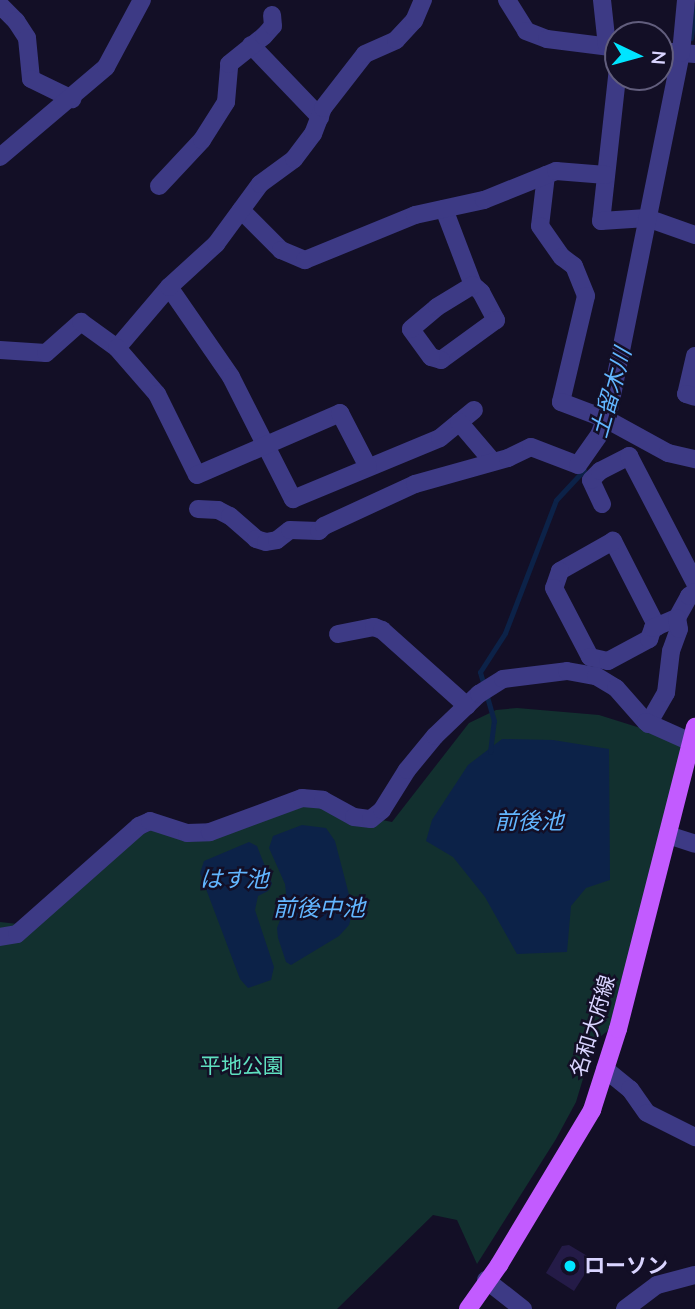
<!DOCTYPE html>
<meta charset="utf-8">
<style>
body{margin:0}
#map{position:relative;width:695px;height:1309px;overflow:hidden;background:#130f26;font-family:"Nunito Sans","Noto Sans JP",sans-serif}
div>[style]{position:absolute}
.green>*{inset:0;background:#12302f}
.water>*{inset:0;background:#0c2248}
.stream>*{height:5px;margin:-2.5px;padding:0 2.5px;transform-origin:2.5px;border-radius:2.5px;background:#0c2248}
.building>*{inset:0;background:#241b47}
.minor>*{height:18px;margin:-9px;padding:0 9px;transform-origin:9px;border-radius:9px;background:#3d3a85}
.major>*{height:18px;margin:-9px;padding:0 9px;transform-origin:9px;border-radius:9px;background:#c25bff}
.dots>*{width:19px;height:19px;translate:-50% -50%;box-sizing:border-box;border:4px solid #130f26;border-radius:50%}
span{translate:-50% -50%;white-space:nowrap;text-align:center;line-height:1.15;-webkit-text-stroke:5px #130f26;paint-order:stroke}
.street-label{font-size:21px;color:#d9d4ff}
.park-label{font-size:21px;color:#5fe0c0}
.poi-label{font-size:21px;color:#d9d4ff;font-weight:700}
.left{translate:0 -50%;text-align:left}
.water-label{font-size:23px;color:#62b6ff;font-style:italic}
.north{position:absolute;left:604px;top:21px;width:70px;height:70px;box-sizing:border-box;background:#130f26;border:2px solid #625e7d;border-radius:50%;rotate:95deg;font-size:19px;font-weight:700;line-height:28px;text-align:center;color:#d9d4ff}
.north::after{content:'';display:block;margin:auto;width:24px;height:32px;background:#00e5ff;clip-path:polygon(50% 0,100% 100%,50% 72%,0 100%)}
</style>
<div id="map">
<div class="green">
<div style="clip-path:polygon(517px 708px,599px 715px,685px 742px,611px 1028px,594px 1042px,576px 1102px,556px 1139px,477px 1264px,457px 1220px,433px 1215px,337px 1309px,0 1309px,0 922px,27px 925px,120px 844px,159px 827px,210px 828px,294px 802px,392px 822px,469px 723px,496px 710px)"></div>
</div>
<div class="water">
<div style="clip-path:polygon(502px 739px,553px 740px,609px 749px,610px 880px,586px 888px,571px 906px,567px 952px,517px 954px,485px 897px,453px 857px,426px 841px,432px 820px,468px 765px)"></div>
<div style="clip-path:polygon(302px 825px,326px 828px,335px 841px,353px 910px,349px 925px,339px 936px,291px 965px,286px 962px,278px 938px,277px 928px,287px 902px,285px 884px,269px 848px,273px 836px)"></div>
<div style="clip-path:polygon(249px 842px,257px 846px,272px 884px,268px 891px,258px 896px,255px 910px,274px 967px,271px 980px,248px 988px,240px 979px,200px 873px,204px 861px)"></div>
</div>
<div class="stream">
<div style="left:691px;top:38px;width:32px;rotate:-83deg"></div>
<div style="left:490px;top:752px;width:31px;rotate:-83deg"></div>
<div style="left:494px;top:721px;width:51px;rotate:-105.9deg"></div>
<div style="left:480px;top:672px;width:46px;rotate:-57.3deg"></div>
<div style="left:505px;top:633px;width:142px;rotate:-69deg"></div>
<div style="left:556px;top:500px;width:41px;rotate:-47deg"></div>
</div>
<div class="building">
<div style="clip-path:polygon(569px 1245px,594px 1260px,574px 1291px,546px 1273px,562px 1246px)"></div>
</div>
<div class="minor">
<div style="left:507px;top:0;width:36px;rotate:58deg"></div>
<div style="left:526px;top:31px;width:22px;rotate:21deg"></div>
<div style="left:547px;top:39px;width:72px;rotate:7.2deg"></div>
<div style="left:602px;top:0;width:46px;rotate:83.8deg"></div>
<div style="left:0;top:5px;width:23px;rotate:45deg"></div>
<div style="left:16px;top:21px;width:20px;rotate:57deg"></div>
<div style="left:27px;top:38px;width:41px;rotate:84.4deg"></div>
<div style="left:31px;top:79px;width:46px;rotate:26deg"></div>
<div style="left:251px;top:45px;width:100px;rotate:46.2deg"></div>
<div style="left:660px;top:51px;width:35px;rotate:5deg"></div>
<div style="left:618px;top:68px;width:154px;rotate:96.3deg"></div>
<div style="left:601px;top:221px;width:46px;rotate:-3.7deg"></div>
<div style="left:647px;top:218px;width:51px;rotate:19.5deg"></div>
<div style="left:0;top:157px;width:139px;rotate:-40.3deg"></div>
<div style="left:106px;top:67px;width:76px;rotate:-61.8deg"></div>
<div style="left:546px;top:175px;width:51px;rotate:96.7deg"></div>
<div style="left:540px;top:226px;width:38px;rotate:55deg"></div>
<div style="left:562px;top:257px;width:15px;rotate:37deg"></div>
<div style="left:574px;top:266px;width:32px;rotate:68deg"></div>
<div style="left:586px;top:296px;width:109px;rotate:103.3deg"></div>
<div style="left:561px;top:402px;width:48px;rotate:20.7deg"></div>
<div style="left:606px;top:419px;width:71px;rotate:28.7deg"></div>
<div style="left:668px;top:453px;width:28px;rotate:13deg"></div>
<div style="left:159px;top:186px;width:63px;rotate:-46.9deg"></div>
<div style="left:202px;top:140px;width:45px;rotate:-57.7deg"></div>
<div style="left:226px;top:102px;width:38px;rotate:-85deg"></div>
<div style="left:229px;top:64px;width:45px;rotate:-38.7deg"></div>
<div style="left:264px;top:36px;width:13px;rotate:-48deg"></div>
<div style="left:273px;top:26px;width:11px;rotate:-95deg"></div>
<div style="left:444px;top:209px;width:81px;rotate:69.1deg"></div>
<div style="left:473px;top:285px;width:11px;rotate:41deg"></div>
<div style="left:481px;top:292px;width:32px;rotate:62deg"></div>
<div style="left:496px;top:320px;width:68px;rotate:144deg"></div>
<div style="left:441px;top:360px;width:10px;rotate:-163deg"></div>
<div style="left:431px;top:357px;width:34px;rotate:-126deg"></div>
<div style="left:411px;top:329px;width:34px;rotate:-40deg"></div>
<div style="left:437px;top:307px;width:42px;rotate:-31.4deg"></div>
<div style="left:241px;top:210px;width:57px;rotate:45deg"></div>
<div style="left:281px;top:250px;width:26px;rotate:23deg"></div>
<div style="left:305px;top:260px;width:119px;rotate:-22.2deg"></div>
<div style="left:415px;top:215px;width:71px;rotate:-12.3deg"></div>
<div style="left:484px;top:200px;width:78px;rotate:-21.9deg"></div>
<div style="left:556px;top:171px;width:50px;rotate:4.6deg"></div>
<div style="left:169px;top:287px;width:109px;rotate:55.4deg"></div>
<div style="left:231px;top:377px;width:137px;rotate:63.1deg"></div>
<div style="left:293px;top:499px;width:159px;rotate:-22.5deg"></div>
<div style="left:440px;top:438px;width:44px;rotate:-39.5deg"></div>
<div style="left:117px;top:348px;width:80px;rotate:-49.6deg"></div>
<div style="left:169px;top:287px;width:64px;rotate:-42.5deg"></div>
<div style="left:216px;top:244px;width:74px;rotate:-53.7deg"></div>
<div style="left:260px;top:184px;width:42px;rotate:-36.3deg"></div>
<div style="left:294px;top:159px;width:31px;rotate:-53deg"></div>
<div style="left:313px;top:134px;width:28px;rotate:-69deg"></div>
<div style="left:323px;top:108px;width:68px;rotate:-52.1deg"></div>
<div style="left:365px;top:54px;width:34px;rotate:-24deg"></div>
<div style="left:396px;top:40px;width:26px;rotate:-47deg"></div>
<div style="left:414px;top:21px;width:23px;rotate:-67deg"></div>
<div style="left:0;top:350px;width:46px;rotate:3.7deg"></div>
<div style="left:46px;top:353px;width:47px;rotate:-41.5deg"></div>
<div style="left:81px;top:322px;width:44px;rotate:35.8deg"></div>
<div style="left:117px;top:348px;width:61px;rotate:49deg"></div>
<div style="left:157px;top:394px;width:90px;rotate:63.7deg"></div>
<div style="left:197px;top:475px;width:156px;rotate:-23.4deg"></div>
<div style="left:340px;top:413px;width:61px;rotate:62.6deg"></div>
<div style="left:695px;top:356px;width:39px;rotate:103deg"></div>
<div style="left:686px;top:394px;width:9px;rotate:18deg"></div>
<div style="left:459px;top:422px;width:52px;rotate:49.6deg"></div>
<div style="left:602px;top:504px;width:26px;rotate:-115deg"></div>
<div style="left:591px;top:480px;width:13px;rotate:-45deg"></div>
<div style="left:600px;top:471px;width:33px;rotate:-27deg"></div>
<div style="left:629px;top:456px;width:143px;rotate:62.5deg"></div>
<div style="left:198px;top:509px;width:20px;rotate:3deg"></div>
<div style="left:218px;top:510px;width:13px;rotate:27deg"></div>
<div style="left:230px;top:516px;width:35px;rotate:41deg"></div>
<div style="left:256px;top:539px;width:10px;rotate:17deg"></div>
<div style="left:266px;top:542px;width:11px;rotate:-10deg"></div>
<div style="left:277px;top:540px;width:16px;rotate:-38deg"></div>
<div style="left:290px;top:530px;width:29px;rotate:2deg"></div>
<div style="left:319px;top:531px;width:7px;rotate:-45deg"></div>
<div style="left:324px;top:526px;width:100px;rotate:-24.8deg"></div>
<div style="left:415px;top:484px;width:97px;rotate:-15.6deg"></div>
<div style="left:508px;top:458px;width:25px;rotate:-26deg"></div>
<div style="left:531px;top:447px;width:50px;rotate:21deg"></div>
<div style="left:578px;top:465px;width:39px;rotate:-55deg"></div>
<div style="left:600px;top:433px;width:25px;rotate:-69deg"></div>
<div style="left:609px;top:410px;width:364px;rotate:-78.6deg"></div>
<div style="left:681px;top:53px;width:53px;rotate:-84.6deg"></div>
<div style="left:657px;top:627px;width:97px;rotate:-117.1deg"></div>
<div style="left:613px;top:541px;width:61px;rotate:150.5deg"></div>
<div style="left:560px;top:571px;width:18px;rotate:109deg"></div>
<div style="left:554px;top:588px;width:78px;rotate:62.4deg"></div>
<div style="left:590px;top:657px;width:18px;rotate:13deg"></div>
<div style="left:608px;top:661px;width:47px;rotate:-28.2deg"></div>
<div style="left:649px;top:639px;width:12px;rotate:-70deg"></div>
<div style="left:653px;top:628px;width:26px;rotate:-23deg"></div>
<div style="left:677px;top:618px;width:25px;rotate:-61deg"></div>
<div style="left:689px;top:596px;width:7px;rotate:-34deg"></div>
<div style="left:338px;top:634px;width:37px;rotate:-11deg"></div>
<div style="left:374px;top:627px;width:9px;rotate:21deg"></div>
<div style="left:382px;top:630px;width:114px;rotate:41.8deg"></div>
<div style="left:648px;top:724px;width:36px;rotate:-60deg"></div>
<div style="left:666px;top:693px;width:42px;rotate:-83.2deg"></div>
<div style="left:671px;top:651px;width:23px;rotate:-70deg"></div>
<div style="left:679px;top:629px;width:11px;rotate:-100deg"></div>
<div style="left:668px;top:835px;width:28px;rotate:18deg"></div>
<div style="left:0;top:937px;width:17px;rotate:-10deg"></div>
<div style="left:17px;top:934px;width:163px;rotate:-41.5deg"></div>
<div style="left:139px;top:826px;width:12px;rotate:-24deg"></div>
<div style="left:150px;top:821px;width:39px;rotate:18deg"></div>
<div style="left:187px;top:833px;width:23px;rotate:-2deg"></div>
<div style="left:210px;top:832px;width:98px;rotate:-20.3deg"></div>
<div style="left:302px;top:798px;width:21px;rotate:5deg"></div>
<div style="left:323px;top:800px;width:35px;rotate:29deg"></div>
<div style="left:354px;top:817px;width:17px;rotate:7deg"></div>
<div style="left:371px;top:819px;width:14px;rotate:-39deg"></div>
<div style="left:382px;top:810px;width:47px;rotate:-58deg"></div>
<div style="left:407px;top:770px;width:44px;rotate:-50.5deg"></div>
<div style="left:435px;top:736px;width:61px;rotate:-43.7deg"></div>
<div style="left:479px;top:694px;width:28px;rotate:-32deg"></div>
<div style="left:503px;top:679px;width:64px;rotate:-7.1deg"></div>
<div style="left:567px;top:671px;width:29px;rotate:10deg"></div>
<div style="left:596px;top:676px;width:23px;rotate:31deg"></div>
<div style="left:616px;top:688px;width:45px;rotate:48.6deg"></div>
<div style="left:646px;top:722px;width:49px;rotate:24deg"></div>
<div style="left:605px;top:1069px;width:32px;rotate:39deg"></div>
<div style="left:630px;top:1089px;width:29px;rotate:55deg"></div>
<div style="left:647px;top:1113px;width:54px;rotate:26.6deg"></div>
<div style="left:486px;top:1280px;width:47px;rotate:38.1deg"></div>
<div style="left:625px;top:1309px;width:40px;rotate:-37deg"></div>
<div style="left:657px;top:1285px;width:39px;rotate:-15deg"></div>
</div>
<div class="major">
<div style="left:468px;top:1309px;width:54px;rotate:-54.8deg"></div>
<div style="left:499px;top:1265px;width:181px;rotate:-59deg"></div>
<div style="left:592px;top:1110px;width:85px;rotate:-72.2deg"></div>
<div style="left:618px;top:1029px;width:312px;rotate:-75.7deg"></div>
</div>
<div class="dots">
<div style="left:570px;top:1266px;background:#00e5ff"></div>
</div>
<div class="street-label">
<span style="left:593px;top:1026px;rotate:-73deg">名和大府線</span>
</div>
<div class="park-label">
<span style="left:242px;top:1066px">平地公園</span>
</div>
<div class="poi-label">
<span class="left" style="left:584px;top:1266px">ローソン</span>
</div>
<div class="water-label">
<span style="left:612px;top:393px;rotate:-74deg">土留木川</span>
<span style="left:529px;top:822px">前後池</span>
<span style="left:234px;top:880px">はす池</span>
<span style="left:319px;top:909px">前後中池</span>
</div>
<div class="north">N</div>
</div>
